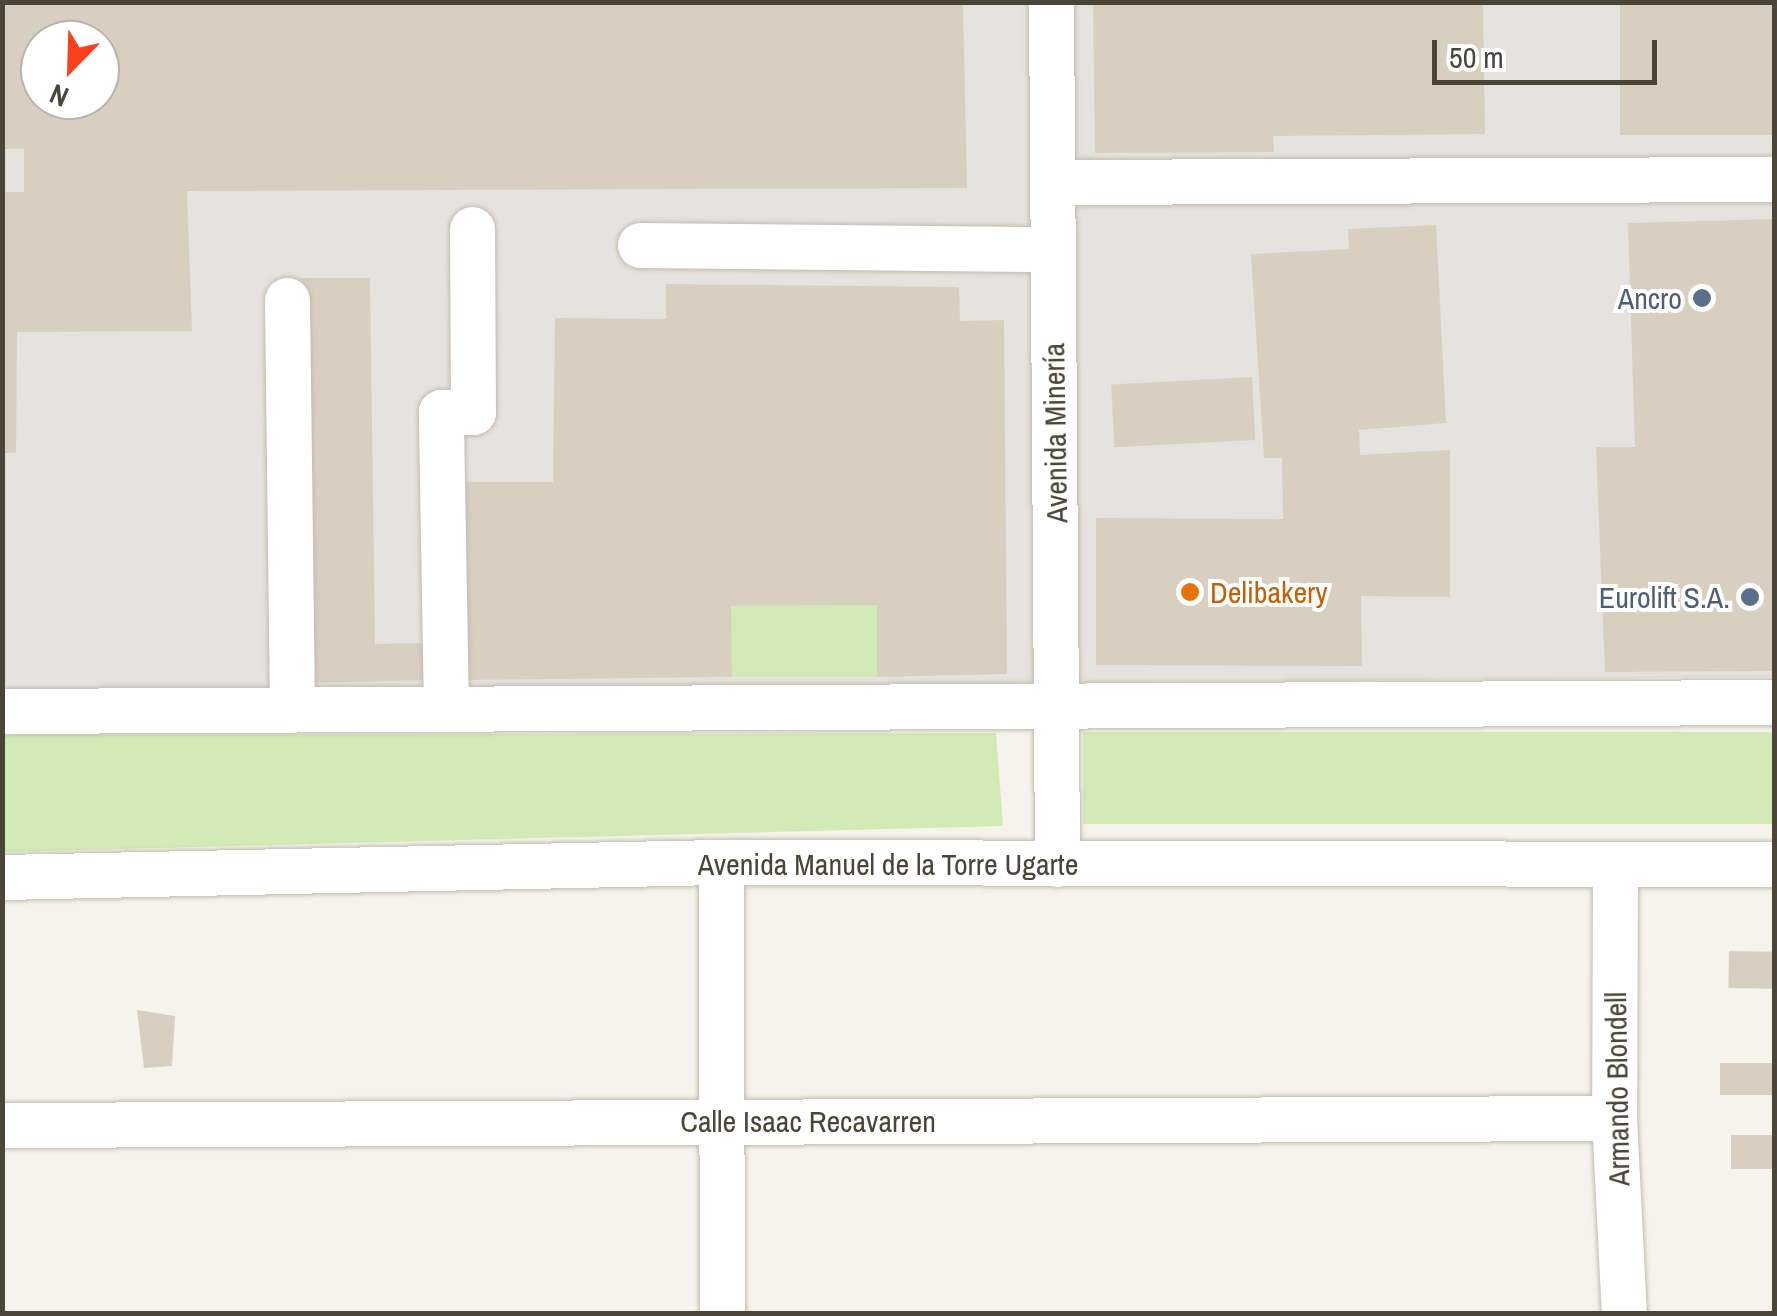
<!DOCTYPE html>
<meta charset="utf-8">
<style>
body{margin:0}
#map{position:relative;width:1777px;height:1316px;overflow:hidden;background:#f6f3ec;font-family:"Archivo Narrow",sans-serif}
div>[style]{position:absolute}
.industrial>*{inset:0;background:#e6e2dd}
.green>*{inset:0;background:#d2eab5;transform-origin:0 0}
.building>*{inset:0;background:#d8cfc1;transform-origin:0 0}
.roads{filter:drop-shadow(0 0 2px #c2bbae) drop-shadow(0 0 2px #c2bbae)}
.minor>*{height:45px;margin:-22.5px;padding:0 22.5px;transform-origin:22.5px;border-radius:22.5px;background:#fff}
.dots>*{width:28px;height:28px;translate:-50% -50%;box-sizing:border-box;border:5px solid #fff;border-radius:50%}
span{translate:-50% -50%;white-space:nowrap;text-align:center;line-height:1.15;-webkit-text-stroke:8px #fff;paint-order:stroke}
.service-label{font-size:30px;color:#4e5e75}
.right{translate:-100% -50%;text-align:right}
.street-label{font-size:30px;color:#4b4439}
.food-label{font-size:30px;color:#c56008}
.left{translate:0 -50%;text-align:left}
.frame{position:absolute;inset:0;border:5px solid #4b4439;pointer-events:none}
.north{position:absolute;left:20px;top:20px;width:100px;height:100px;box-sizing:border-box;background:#fff;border:2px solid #b7b4b0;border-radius:50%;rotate:203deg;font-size:28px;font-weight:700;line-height:40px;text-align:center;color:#4b4439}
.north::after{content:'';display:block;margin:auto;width:35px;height:45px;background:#fc3f1d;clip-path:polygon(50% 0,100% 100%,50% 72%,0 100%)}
.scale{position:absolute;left:1432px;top:40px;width:225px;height:45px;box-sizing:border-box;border:5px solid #4b4439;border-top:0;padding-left:12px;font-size:30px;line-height:35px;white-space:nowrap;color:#4b4439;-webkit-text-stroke:8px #fff;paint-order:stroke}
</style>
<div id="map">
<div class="industrial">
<div style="clip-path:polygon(evenodd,2px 3px,1774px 3px,1774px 677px,3px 692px,2px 3px,40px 40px,100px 40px,100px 100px,40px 100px,40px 40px)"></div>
</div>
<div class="green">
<div style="left:877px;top:605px;width:72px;height:146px;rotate:90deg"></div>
<div style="left:1083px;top:732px;width:691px;height:92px"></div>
<div style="clip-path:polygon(996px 733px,1003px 826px,3px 852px,3px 735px)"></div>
</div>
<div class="building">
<div style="clip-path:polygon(evenodd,2px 2px,963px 2px,967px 188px,187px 191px,192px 331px,17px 332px,16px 453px,2px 453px,2px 192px,24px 192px,24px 149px,2px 149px,2px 2px,40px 40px,100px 40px,100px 100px,40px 100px,40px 40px)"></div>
<div style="clip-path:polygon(1093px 2px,1483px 2px,1485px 134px,1273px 136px,1274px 152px,1095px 153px)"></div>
<div style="left:1620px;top:2px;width:154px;height:133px"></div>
<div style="clip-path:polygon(1774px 219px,1774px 671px,1605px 672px,1596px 447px,1635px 447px,1628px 223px)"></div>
<div style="clip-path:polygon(1436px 225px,1446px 423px,1359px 430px,1360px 455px,1450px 450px,1450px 597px,1361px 596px,1362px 666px,1096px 665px,1096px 518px,1283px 519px,1282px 458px,1264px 458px,1251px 254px,1349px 249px,1348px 229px)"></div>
<div style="clip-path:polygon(299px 278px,370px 278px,375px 644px,430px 643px,431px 680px,306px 683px)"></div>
<div style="clip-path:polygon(666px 284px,959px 287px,960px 321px,1004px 320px,1007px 674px,877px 677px,877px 605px,731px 606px,732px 677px,460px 680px,457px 482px,553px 482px,555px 318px,666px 319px)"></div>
<div style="left:1252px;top:377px;width:63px;height:141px;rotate:87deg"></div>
<div style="left:1729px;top:951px;width:45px;height:37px;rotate:1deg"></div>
<div style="clip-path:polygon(137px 1010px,175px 1016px,172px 1066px,144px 1068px)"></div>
<div style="left:1774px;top:1063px;width:32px;height:54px;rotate:90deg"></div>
<div style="left:1774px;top:1135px;width:34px;height:43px;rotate:90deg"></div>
</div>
<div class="roads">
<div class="minor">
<div style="left:1051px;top:2px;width:862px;rotate:89.6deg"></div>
<div style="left:1052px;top:182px;width:722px;rotate:-0.24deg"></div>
<div style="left:640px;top:245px;width:413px;rotate:0.6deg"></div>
<div style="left:287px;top:300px;width:409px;rotate:89.3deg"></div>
<div style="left:446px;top:709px;width:297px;rotate:-91deg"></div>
<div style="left:441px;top:412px;width:32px"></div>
<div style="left:473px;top:412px;width:183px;rotate:-90.3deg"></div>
<div style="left:2px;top:711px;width:1772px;rotate:-0.29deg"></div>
<div style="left:721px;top:862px;width:452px;rotate:89.9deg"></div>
<div style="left:1615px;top:865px;width:253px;rotate:90.2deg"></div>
<div style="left:1614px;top:1118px;width:196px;rotate:87.1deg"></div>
<div style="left:2px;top:877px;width:719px;rotate:-1.2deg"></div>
<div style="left:721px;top:862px;width:1053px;rotate:0.11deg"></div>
<div style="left:2px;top:1125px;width:1612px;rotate:-0.25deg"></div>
</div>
</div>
<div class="dots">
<div style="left:1702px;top:298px;background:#5c6f8a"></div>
<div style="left:1190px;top:592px;background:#e8710a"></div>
<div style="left:1750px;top:597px;background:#5c6f8a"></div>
</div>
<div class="service-label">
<span class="right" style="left:1682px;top:298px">Ancro</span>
<span class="right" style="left:1730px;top:597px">Eurolift S.A.</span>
</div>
<div class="street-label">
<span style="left:1055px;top:433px;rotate:-91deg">Avenida Minería</span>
<span style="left:888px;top:864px">Avenida Manuel de la Torre Ugarte</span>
<span style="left:1617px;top:1089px;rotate:-91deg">Armando Blondell</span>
<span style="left:808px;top:1121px">Calle Isaac Recavarren</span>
</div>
<div class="food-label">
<span class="left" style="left:1210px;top:592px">Delibakery</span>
</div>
<div class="frame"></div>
<div class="north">N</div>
<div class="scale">50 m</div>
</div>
